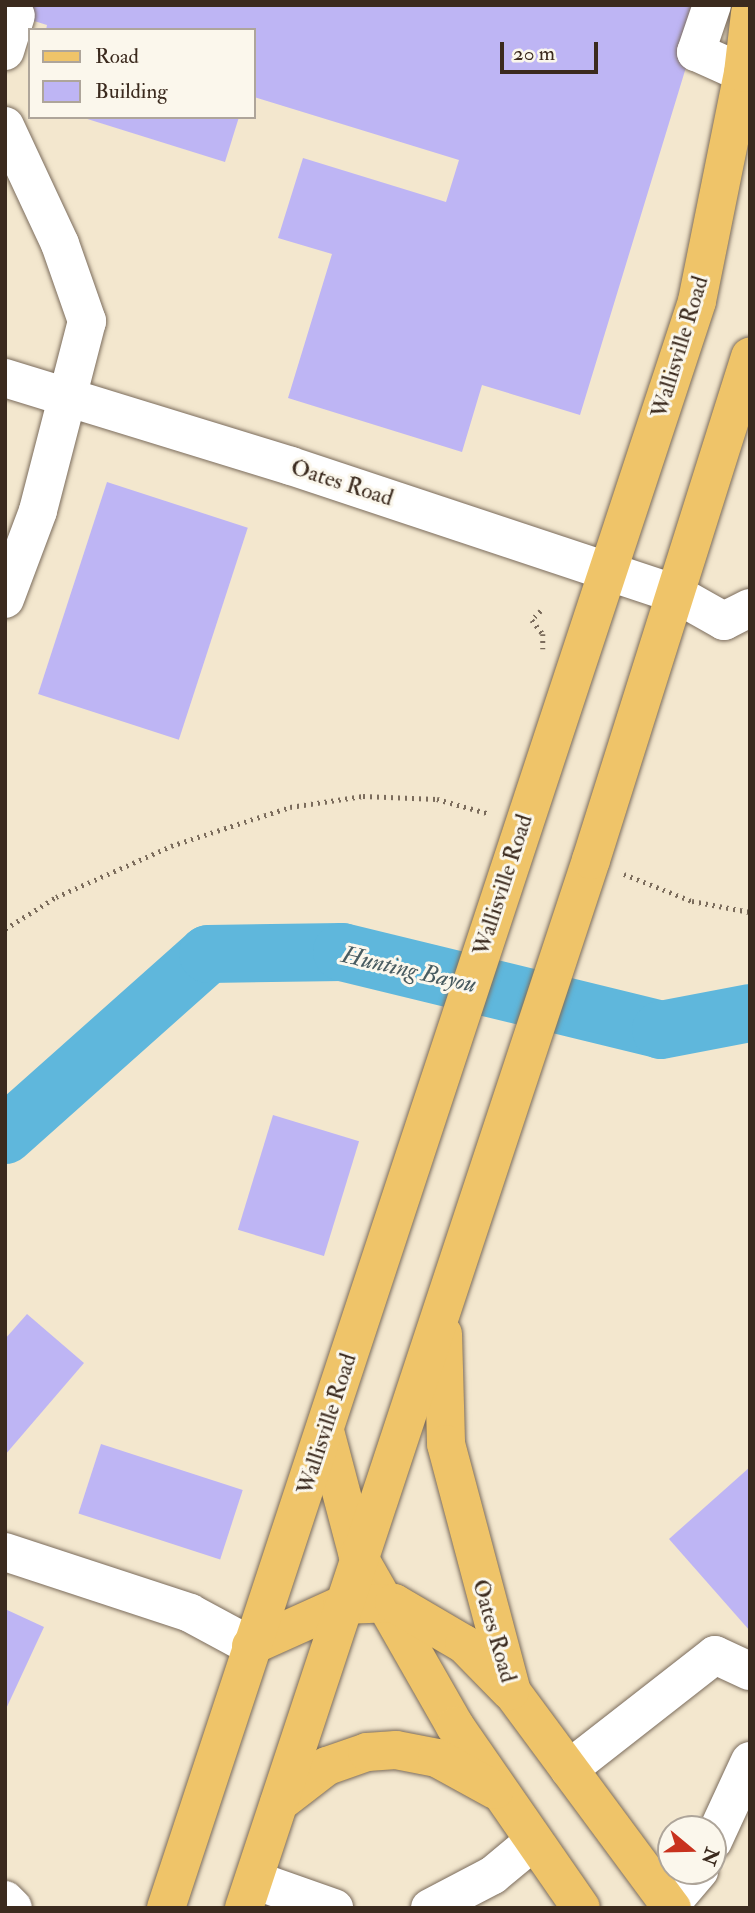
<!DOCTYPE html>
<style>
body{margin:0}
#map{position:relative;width:755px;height:1913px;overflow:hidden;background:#f3e7ce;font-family:"IM FELL Double Pica",serif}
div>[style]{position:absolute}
.river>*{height:58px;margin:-29px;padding:0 29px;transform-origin:29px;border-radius:29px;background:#5fb7dc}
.building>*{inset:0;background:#beb5f4;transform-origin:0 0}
.path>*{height:4.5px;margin-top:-2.25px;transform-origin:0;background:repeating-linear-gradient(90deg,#7b6c5c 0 2px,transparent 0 7px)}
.roads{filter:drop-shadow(0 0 2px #7b6c5c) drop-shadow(0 0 2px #7b6c5c)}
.minor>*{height:38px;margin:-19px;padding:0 19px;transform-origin:19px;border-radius:19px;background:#fff}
.major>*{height:38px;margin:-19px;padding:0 19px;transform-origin:19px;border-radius:19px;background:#efc469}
span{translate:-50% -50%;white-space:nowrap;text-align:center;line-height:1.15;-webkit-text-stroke:6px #fbf7ec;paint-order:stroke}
.street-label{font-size:23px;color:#3b2a1e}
.water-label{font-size:24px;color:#485b60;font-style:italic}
.frame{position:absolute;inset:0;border:7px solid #3b2a1e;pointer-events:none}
.legend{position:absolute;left:28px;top:28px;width:228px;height:91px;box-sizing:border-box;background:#fbf7ec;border:2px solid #aea59a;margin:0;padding:9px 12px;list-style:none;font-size:21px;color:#3b2a1e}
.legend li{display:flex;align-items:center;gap:14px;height:35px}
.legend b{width:35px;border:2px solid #aea59a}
.north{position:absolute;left:657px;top:1815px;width:70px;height:70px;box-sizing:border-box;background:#fbf7ec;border:2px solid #aea59a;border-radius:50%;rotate:109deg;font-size:19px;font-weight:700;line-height:28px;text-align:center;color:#3b2a1e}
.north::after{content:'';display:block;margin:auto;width:24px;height:32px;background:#c8321e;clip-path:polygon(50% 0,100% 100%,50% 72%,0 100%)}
.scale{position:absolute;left:500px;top:42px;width:98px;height:32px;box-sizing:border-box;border:4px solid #3b2a1e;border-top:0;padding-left:9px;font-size:21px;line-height:24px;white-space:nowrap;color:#3b2a1e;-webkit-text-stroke:5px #fbf7ec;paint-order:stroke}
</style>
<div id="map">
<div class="river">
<div style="left:5px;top:1135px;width:272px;rotate:-41.7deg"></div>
<div style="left:208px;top:954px;width:134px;rotate:-0.9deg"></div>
<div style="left:342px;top:952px;width:328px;rotate:13.7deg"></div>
<div style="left:661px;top:1030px;width:91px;rotate:-10.8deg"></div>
</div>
<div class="building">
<div style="clip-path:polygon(5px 5px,705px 5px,580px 415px,482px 385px,462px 452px,288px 398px,332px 254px,278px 238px,303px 158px,446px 202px,459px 160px,254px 97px,254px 30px,46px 30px,47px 25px,5px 12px)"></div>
<div style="clip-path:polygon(81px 117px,239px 117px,225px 162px)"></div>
<div style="left:107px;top:482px;width:148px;height:223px;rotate:18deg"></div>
<div style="left:273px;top:1115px;width:90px;height:120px;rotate:17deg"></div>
<div style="clip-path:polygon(27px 1314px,84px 1363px,5px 1455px,5px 1339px)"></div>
<div style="left:101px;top:1444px;width:149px;height:73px;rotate:18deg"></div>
<div style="clip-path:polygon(750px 1467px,750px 1631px,669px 1539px)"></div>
<div style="clip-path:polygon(5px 1609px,44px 1627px,5px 1711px)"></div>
</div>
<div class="path">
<div style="left:541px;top:611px;width:13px;rotate:135deg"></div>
<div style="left:532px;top:620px;width:18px;rotate:52deg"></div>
<div style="left:543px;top:634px;width:15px;rotate:90deg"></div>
<div style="left:624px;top:874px;width:73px;rotate:21.7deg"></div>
<div style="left:692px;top:901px;width:59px;rotate:10.7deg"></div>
<div style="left:5px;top:929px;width:60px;rotate:-32.1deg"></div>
<div style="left:56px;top:897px;width:126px;rotate:-23.9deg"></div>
<div style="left:171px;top:846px;width:125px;rotate:-18.1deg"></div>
<div style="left:290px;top:807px;width:74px;rotate:-8.6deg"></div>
<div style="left:363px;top:796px;width:74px;rotate:2.3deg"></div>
<div style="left:437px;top:799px;width:55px;rotate:15.8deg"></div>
</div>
<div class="roads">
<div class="minor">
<div style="left:712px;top:5px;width:50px;rotate:108.8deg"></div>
<div style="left:696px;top:52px;width:51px;rotate:24.1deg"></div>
<div style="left:5px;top:51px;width:37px;rotate:-73deg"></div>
<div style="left:5px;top:126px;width:130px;rotate:65deg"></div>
<div style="left:60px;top:244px;width:82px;rotate:70.7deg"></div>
<div style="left:87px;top:321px;width:196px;rotate:104.5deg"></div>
<div style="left:38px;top:511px;width:94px;rotate:110.6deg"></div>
<div style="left:5px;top:378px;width:299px;rotate:17.1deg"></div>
<div style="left:291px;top:466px;width:406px;rotate:18.4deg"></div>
<div style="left:676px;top:594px;width:55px;rotate:29.4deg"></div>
<div style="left:724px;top:621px;width:29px;rotate:-27deg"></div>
<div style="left:5px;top:1552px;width:195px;rotate:18.2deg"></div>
<div style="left:190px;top:1613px;width:69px;rotate:28.4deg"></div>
<div style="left:569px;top:1769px;width:185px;rotate:-38deg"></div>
<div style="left:715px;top:1655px;width:38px;rotate:25deg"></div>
<div style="left:713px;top:1841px;width:88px;rotate:-65.2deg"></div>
<div style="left:254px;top:1880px;width:85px;rotate:19.3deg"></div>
<div style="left:5px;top:1900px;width:11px;rotate:45deg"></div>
<div style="left:670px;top:1905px;width:45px;rotate:-49.5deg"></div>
<div style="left:430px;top:1908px;width:71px;rotate:-27.6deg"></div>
<div style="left:493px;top:1875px;width:53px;rotate:-39.7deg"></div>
</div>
<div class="major">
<div style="left:443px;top:1334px;width:110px;rotate:88.4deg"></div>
<div style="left:446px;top:1444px;width:257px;rotate:75.1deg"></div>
<div style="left:512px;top:1692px;width:269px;rotate:53.5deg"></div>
<div style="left:325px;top:1431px;width:129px;rotate:75.2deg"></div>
<div style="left:358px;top:1556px;width:196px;rotate:60.3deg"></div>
<div style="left:455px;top:1726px;width:221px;rotate:55.3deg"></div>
<div style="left:251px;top:1646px;width:100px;rotate:-24.3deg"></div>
<div style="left:342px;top:1605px;width:52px;rotate:-2.2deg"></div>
<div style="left:394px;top:1603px;width:81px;rotate:30.4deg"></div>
<div style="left:464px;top:1644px;width:66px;rotate:45.6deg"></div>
<div style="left:279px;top:1803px;width:61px;rotate:-37.6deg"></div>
<div style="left:327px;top:1766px;width:42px;rotate:-19.3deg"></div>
<div style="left:367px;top:1752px;width:29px;rotate:-4deg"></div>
<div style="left:396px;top:1750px;width:42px;rotate:11deg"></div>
<div style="left:437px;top:1758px;width:66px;rotate:28.9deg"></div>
<div style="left:166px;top:1908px;width:1692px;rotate:-71.71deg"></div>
<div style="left:697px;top:301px;width:233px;rotate:-78.6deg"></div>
<div style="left:743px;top:73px;width:60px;rotate:-83.3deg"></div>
<div style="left:244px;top:1908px;width:1104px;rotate:-71.68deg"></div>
<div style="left:591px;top:860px;width:528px;rotate:-72.46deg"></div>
</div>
</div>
<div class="street-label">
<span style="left:680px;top:347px;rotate:-73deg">Wallisville Road</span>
<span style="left:342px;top:483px;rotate:18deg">Oates Road</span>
<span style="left:503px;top:885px;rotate:-72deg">Wallisville Road</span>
<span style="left:327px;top:1424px;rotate:-72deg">Wallisville Road</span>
<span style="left:494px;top:1631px;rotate:74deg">Oates Road</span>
</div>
<div class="water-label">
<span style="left:409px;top:970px;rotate:13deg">Hunting Bayou</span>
</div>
<div class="frame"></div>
<ul class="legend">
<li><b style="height:9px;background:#efc469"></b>Road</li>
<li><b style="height:19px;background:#beb5f4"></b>Building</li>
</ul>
<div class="north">N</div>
<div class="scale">20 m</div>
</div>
